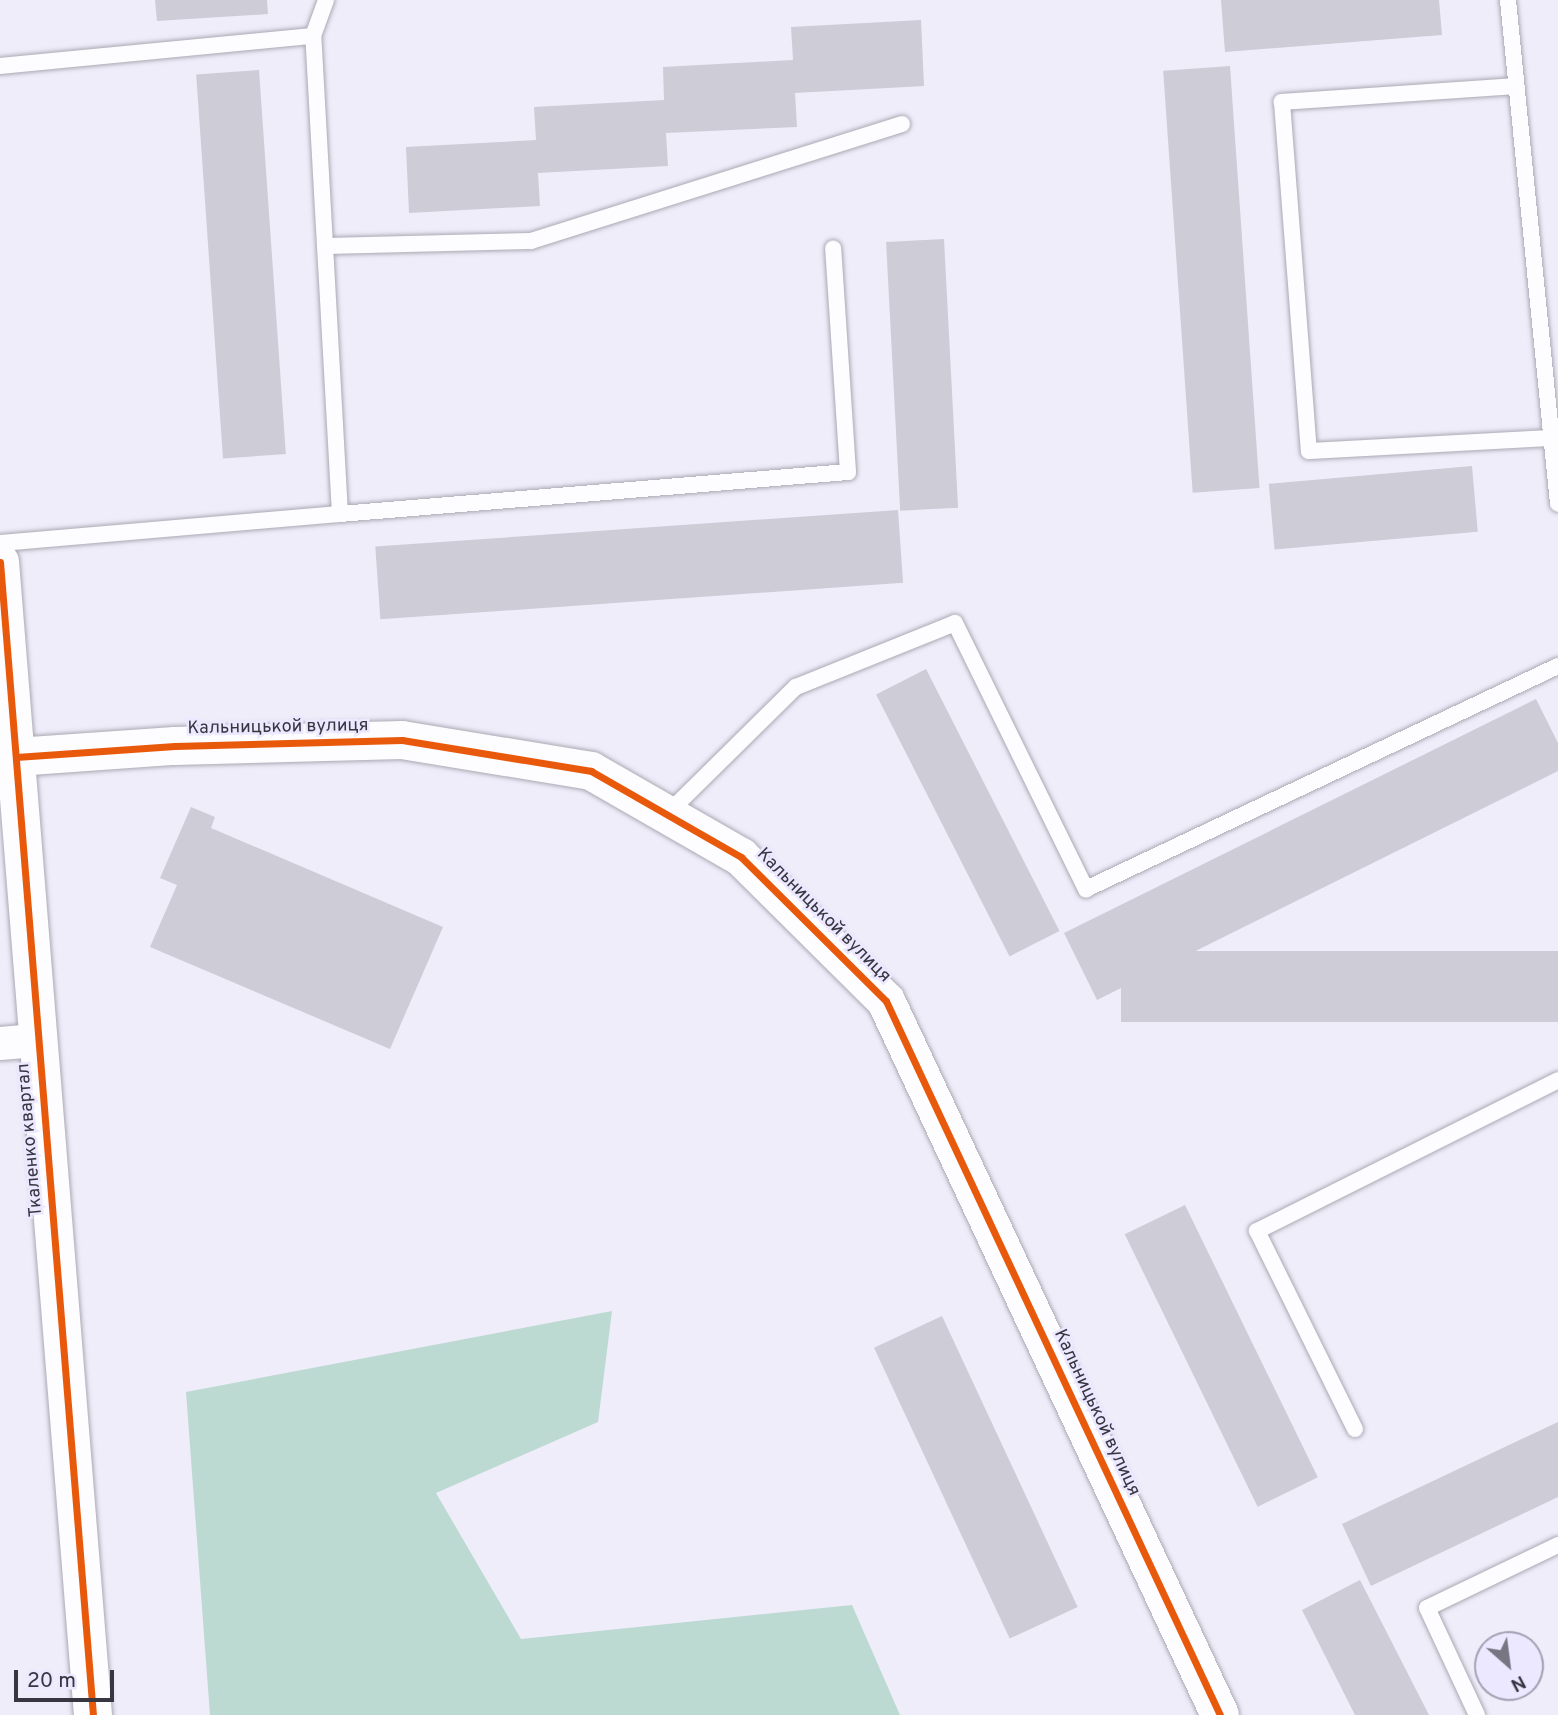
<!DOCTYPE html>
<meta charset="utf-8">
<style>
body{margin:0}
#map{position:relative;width:1558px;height:1715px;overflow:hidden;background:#efedfa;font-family:Overpass,sans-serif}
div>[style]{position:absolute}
.green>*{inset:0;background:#bcdad2}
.building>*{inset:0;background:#cdccd7;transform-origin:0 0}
.roads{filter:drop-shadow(0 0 2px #aaa9b3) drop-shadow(0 0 2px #aaa9b3)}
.service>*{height:16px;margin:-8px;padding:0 8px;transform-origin:8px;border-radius:8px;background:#fdfcfe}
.minor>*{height:33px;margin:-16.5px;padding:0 16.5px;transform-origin:16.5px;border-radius:16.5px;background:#fdfcfe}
.tertiary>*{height:38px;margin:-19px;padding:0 19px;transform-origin:19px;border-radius:19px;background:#fdfcfe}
.cycleway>*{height:7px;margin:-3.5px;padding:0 3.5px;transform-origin:3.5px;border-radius:3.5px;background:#e8590c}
span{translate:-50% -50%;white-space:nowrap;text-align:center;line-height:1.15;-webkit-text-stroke:5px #ebe8ff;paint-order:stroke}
.street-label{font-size:18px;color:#373641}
.north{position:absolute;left:1474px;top:1631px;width:70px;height:70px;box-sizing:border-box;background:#ebe8ff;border:2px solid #a3a1b3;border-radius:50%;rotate:152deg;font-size:19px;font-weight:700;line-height:28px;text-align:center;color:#373641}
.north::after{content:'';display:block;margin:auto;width:24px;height:32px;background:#777682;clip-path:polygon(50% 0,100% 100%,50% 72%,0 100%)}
.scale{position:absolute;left:14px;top:1670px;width:100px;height:32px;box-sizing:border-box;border:4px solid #373641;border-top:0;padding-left:9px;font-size:21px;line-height:24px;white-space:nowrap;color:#373641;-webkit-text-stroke:5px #ebe8ff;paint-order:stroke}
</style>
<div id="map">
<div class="green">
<div style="clip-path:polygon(612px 1311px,598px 1422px,436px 1493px,521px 1639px,852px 1605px,900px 1715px,210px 1715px,186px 1392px)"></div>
</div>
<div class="building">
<div style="clip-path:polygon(155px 0,267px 0,268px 14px,157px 21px)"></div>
<div style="clip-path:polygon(1221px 0,1439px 0,1442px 35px,1225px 52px)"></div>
<div style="clip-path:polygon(921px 20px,924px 86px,795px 93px,797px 127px,666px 133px,668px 166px,538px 173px,540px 206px,409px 213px,406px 147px,536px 140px,534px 107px,664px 100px,663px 67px,793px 60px,791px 27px)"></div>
<div style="left:1230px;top:66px;width:423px;height:67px;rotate:86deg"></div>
<div style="left:259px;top:70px;width:385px;height:63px;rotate:86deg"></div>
<div style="left:944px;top:239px;width:269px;height:58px;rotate:87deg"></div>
<div style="left:1472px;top:466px;width:66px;height:204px;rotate:85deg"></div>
<div style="left:898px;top:510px;width:73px;height:524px;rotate:86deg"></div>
<div style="left:926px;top:669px;width:294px;height:56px;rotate:63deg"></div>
<div style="clip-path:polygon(1536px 699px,1558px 743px,1558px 771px,1097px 1000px,1064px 933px)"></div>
<div style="clip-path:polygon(191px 807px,215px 817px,211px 828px,443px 927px,390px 1049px,150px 947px,177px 885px,160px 878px)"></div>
<div style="left:1558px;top:951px;width:71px;height:437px;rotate:90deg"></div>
<div style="left:1185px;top:1205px;width:303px;height:67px;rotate:64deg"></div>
<div style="left:942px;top:1316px;width:321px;height:75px;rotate:65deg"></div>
<div style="clip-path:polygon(1558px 1422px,1558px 1497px,1371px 1586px,1342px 1524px)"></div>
<div style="clip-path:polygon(1360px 1580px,1429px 1715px,1355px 1715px,1302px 1610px)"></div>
</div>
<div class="roads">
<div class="service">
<div style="left:1508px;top:0;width:506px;rotate:84.33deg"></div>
<div style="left:0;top:66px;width:314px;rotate:-5.5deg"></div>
<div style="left:313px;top:36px;width:38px;rotate:-70deg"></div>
<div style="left:1516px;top:86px;width:235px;rotate:176.1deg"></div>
<div style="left:1282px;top:102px;width:350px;rotate:85.6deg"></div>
<div style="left:1309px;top:451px;width:242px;rotate:-3.1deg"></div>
<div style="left:325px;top:246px;width:206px;rotate:-1.4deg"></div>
<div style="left:531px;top:241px;width:389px;rotate:-17.5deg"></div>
<div style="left:340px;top:514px;width:510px;rotate:-4.73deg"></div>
<div style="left:848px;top:472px;width:224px;rotate:-93.8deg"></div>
<div style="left:0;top:543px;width:341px;rotate:-4.9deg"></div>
<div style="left:340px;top:514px;width:479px;rotate:-93.2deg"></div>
<div style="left:667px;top:814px;width:181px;rotate:-44.6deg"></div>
<div style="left:796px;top:687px;width:171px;rotate:-21.9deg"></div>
<div style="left:955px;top:623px;width:297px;rotate:63.8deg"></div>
<div style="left:1086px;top:889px;width:522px;rotate:-25.29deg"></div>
<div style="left:1355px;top:1429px;width:221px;rotate:-116.3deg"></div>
<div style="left:1257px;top:1231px;width:337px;rotate:-26.6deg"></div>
<div style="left:1477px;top:1715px;width:118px;rotate:-115deg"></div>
<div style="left:1427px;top:1608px;width:145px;rotate:-25.7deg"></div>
</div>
<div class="minor">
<div style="left:0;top:1043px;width:38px;rotate:-5deg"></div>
</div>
<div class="tertiary">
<div style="left:0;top:562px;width:1157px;rotate:85.39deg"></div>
<div style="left:16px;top:757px;width:159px;rotate:-4deg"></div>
<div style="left:175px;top:746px;width:227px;rotate:-1.5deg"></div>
<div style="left:402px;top:740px;width:192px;rotate:9.3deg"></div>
<div style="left:591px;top:771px;width:173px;rotate:29.8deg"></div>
<div style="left:741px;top:857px;width:204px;rotate:44.8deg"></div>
<div style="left:886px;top:1001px;width:788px;rotate:64.93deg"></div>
</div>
</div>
<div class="cycleway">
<div style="left:0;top:562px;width:1157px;rotate:85.39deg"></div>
<div style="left:16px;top:757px;width:159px;rotate:-4deg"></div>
<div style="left:175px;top:746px;width:227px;rotate:-1.5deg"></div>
<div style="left:402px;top:740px;width:192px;rotate:9.3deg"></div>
<div style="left:591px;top:771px;width:173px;rotate:29.8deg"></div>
<div style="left:741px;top:857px;width:204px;rotate:44.8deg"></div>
<div style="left:886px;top:1001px;width:788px;rotate:64.93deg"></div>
</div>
<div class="street-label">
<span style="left:278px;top:728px;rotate:-1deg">Кальницькой вулиця</span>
<span style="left:823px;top:916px;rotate:45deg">Кальницькой вулиця</span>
<span style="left:31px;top:1140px;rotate:-95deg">Ткаленко квартал</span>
<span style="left:1096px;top:1413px;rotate:65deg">Кальницькой вулиця</span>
</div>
<div class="north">N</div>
<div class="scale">20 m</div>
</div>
